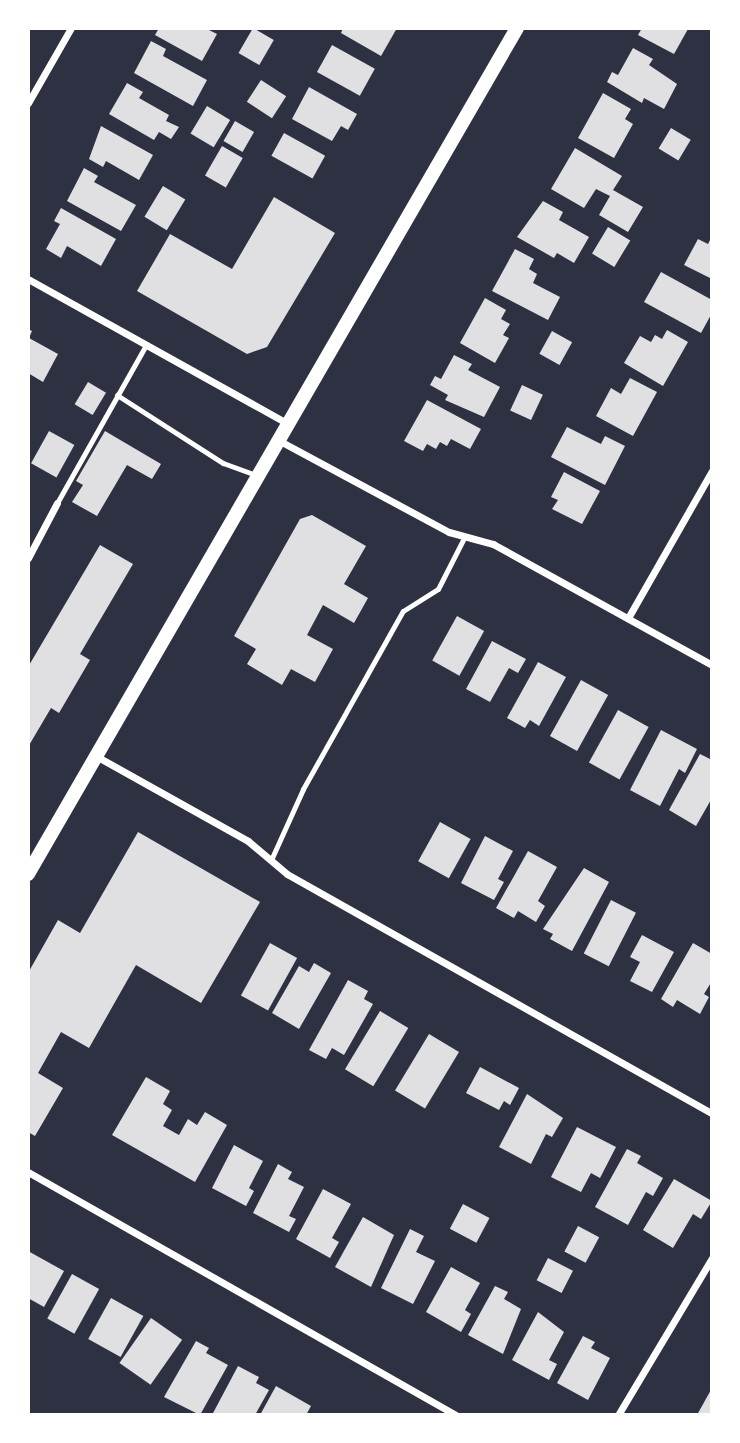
<!DOCTYPE html>
<style>
body{margin:0}
#map{position:relative;width:740px;height:1443px;overflow:hidden;background:#2d3142;font-family:Ubuntu,sans-serif}
div>[style]{position:absolute}
.building>*{inset:0;background:#e0e0e3;transform-origin:0 0}
.service>*{height:5px;margin:-2.5px;padding:0 2.5px;transform-origin:2.5px;border-radius:2.5px;background:#fff}
.minor>*{height:7px;margin:-3.5px;padding:0 3.5px;transform-origin:3.5px;border-radius:3.5px;background:#fff}
.secondary>*{height:14px;margin:-7px;padding:0 7px;transform-origin:7px;border-radius:7px;background:#fff}
span{translate:-50% -50%;white-space:nowrap;text-align:center;line-height:1.15;-webkit-text-stroke:6px #fff;paint-order:stroke}
.frame{position:absolute;inset:0;border:30px solid #fff;pointer-events:none}
</style>
<div id="map">
<div class="building">
<div style="clip-path:polygon(159px 28px,205px 28px,217px 34px,202px 61px,155px 35px)"></div>
<div style="left:253px;top:28px;width:24px;height:29px;rotate:30deg"></div>
<div style="clip-path:polygon(343px 28px,397px 28px,381px 56px,341px 33px)"></div>
<div style="clip-path:polygon(642px 28px,685px 28px,688px 29px,674px 54px,638px 35px)"></div>
<div style="clip-path:polygon(151px 41px,166px 49px,163px 56px,207px 80px,193px 106px,134px 73px)"></div>
<div style="left:332px;top:45px;width:49px;height:31px;rotate:29deg"></div>
<div style="clip-path:polygon(633px 48px,653px 59px,649px 65px,677px 84px,664px 109px,644px 98px,642px 103px,607px 82px,612px 72px,618px 75px)"></div>
<div style="left:261px;top:80px;width:30px;height:26px;rotate:33deg"></div>
<div style="clip-path:polygon(127px 83px,143px 92px,139px 98px,169px 115px,166px 121px,179px 127px,171px 139px,159px 132px,154px 140px,109px 114px)"></div>
<div style="clip-path:polygon(309px 87px,357px 114px,348px 130px,341px 126px,332px 141px,292px 119px)"></div>
<div style="clip-path:polygon(603px 93px,631px 109px,625px 119px,633px 124px,614px 158px,578px 138px)"></div>
<div style="left:207px;top:106px;width:27px;height:32px;rotate:31deg"></div>
<div style="left:235px;top:121px;width:22px;height:23px;rotate:30deg"></div>
<div style="clip-path:polygon(101px 126px,153px 155px,139px 180px,106px 161px,103px 167px,89px 159px)"></div>
<div style="left:671px;top:128px;width:23px;height:24px;rotate:31deg"></div>
<div style="left:284px;top:133px;width:47px;height:26px;rotate:29deg"></div>
<div style="left:222px;top:146px;width:24px;height:34px;rotate:30deg"></div>
<div style="clip-path:polygon(575px 148px,622px 176px,613px 190px,643px 207px,628px 232px,599px 215px,610px 196px,596px 189px,584px 208px,551px 189px)"></div>
<div style="clip-path:polygon(84px 168px,98px 176px,94px 182px,136px 205px,121px 231px,67px 201px)"></div>
<div style="left:163px;top:186px;width:26px;height:36px;rotate:31deg"></div>
<div style="clip-path:polygon(274px 197px,335px 233px,267px 347px,247px 354px,137px 291px,170px 234px,232px 269px)"></div>
<div style="clip-path:polygon(543px 201px,563px 212px,559px 220px,589px 237px,574px 263px,557px 253px,554px 258px,517px 237px)"></div>
<div style="clip-path:polygon(61px 208px,116px 239px,101px 266px,67px 246px,61px 258px,46px 249px,60px 224px,54px 221px)"></div>
<div style="left:608px;top:227px;width:26px;height:31px;rotate:31deg"></div>
<div style="clip-path:polygon(712px 236px,712px 279px,684px 265px,698px 239px,708px 244px)"></div>
<div style="clip-path:polygon(515px 249px,534px 259px,529px 269px,537px 274px,533px 283px,560px 297px,548px 320px,492px 291px)"></div>
<div style="clip-path:polygon(661px 272px,712px 300px,712px 313px,701px 333px,644px 302px)"></div>
<div style="clip-path:polygon(485px 298px,506px 310px,501px 319px,510px 324px,503px 335px,509px 338px,495px 363px,460px 343px)"></div>
<div style="clip-path:polygon(28px 329px,32px 331px,29px 338px,58px 354px,43px 382px,28px 373px)"></div>
<div style="clip-path:polygon(667px 330px,688px 342px,663px 386px,624px 363px,640px 336px,651px 342px,655px 335px,662px 339px)"></div>
<div style="left:552px;top:331px;width:23px;height:26px;rotate:29deg"></div>
<div style="clip-path:polygon(454px 355px,472px 364px,468px 370px,500px 387px,484px 417px,445px 400px,448px 395px,430px 385px,435px 376px,441px 379px)"></div>
<div style="clip-path:polygon(630px 378px,657px 392px,633px 436px,596px 416px,611px 388px,621px 394px)"></div>
<div style="left:88px;top:382px;width:21px;height:26px;rotate:31deg"></div>
<div style="left:522px;top:385px;width:23px;height:28px;rotate:25deg"></div>
<div style="clip-path:polygon(427px 400px,481px 429px,470px 449px,451px 439px,447px 446px,440px 442px,436px 449px,427px 444px,423px 451px,404px 441px)"></div>
<div style="clip-path:polygon(567px 427px,601px 444px,605px 436px,625px 446px,605px 485px,551px 457px)"></div>
<div style="left:49px;top:431px;width:29px;height:37px;rotate:29deg"></div>
<div style="clip-path:polygon(105px 431px,161px 464px,152px 479px,127px 465px,97px 516px,72px 502px,83px 485px,76px 481px)"></div>
<div style="clip-path:polygon(564px 472px,600px 491px,582px 524px,552px 509px,558px 500px,551px 497px)"></div>
<div style="clip-path:polygon(312px 515px,366px 546px,344px 584px,368px 598px,354px 623px,323px 605px,307px 635px,333px 649px,315px 682px,291px 669px,282px 685px,247px 664px,256px 649px,234px 636px,300px 519px)"></div>
<div style="clip-path:polygon(100px 545px,133px 564px,80px 654px,90px 660px,59px 713px,51px 708px,28px 747px,28px 667px)"></div>
<div style="left:457px;top:616px;width:31px;height:51px;rotate:29deg"></div>
<div style="clip-path:polygon(492px 641px,526px 659px,518px 673px,509px 668px,490px 702px,466px 689px)"></div>
<div style="clip-path:polygon(538px 662px,566px 677px,539px 726px,530px 720px,525px 728px,507px 718px)"></div>
<div style="left:581px;top:680px;width:31px;height:64px;rotate:29deg"></div>
<div style="left:618px;top:710px;width:35px;height:60px;rotate:29deg"></div>
<div style="clip-path:polygon(661px 730px,697px 749px,685px 773px,679px 769px,660px 806px,630px 790px)"></div>
<div style="clip-path:polygon(700px 754px,712px 760px,712px 798px,696px 826px,669px 810px)"></div>
<div style="left:440px;top:822px;width:35px;height:45px;rotate:29deg"></div>
<div style="clip-path:polygon(138px 832px,260px 902px,201px 1003px,136px 965px,89px 1048px,61px 1032px,38px 1073px,63px 1088px,35px 1136px,28px 1132px,28px 973px,58px 920px,80px 933px)"></div>
<div style="clip-path:polygon(485px 836px,513px 851px,498px 879px,504px 882px,494px 900px,461px 883px)"></div>
<div style="clip-path:polygon(528px 851px,557px 867px,538px 901px,545px 906px,536px 922px,518px 911px,514px 918px,496px 908px)"></div>
<div style="clip-path:polygon(584px 868px,609px 882px,572px 951px,550px 939px,553px 934px,543px 929px)"></div>
<div style="left:611px;top:900px;width:28px;height:60px;rotate:27deg"></div>
<div style="clip-path:polygon(642px 935px,674px 952px,652px 992px,630px 981px,640px 962px,630px 957px)"></div>
<div style="left:270px;top:943px;width:31px;height:60px;rotate:29deg"></div>
<div style="clip-path:polygon(693px 943px,712px 954px,712px 981px,704px 994px,709px 997px,700px 1014px,677px 1000px,673px 1007px,661px 999px)"></div>
<div style="clip-path:polygon(314px 963px,331px 973px,299px 1029px,272px 1013px,299px 966px,309px 972px)"></div>
<div style="clip-path:polygon(348px 980px,368px 991px,364px 999px,373px 1004px,344px 1055px,332px 1048px,326px 1059px,309px 1050px)"></div>
<div style="left:380px;top:1011px;width:33px;height:68px;rotate:31deg"></div>
<div style="left:429px;top:1034px;width:35px;height:66px;rotate:31deg"></div>
<div style="clip-path:polygon(480px 1067px,519px 1088px,510px 1105px,504px 1101px,499px 1110px,466px 1093px)"></div>
<div style="clip-path:polygon(146px 1077px,170px 1091px,163px 1104px,172px 1110px,163px 1126px,170px 1130px,179px 1135px,188px 1119px,197px 1125px,205px 1112px,227px 1125px,195px 1182px,112px 1135px)"></div>
<div style="clip-path:polygon(527px 1094px,563px 1118px,552px 1137px,546px 1134px,531px 1164px,499px 1147px)"></div>
<div style="clip-path:polygon(577px 1127px,616px 1147px,600px 1178px,591px 1173px,581px 1192px,551px 1177px)"></div>
<div style="clip-path:polygon(234px 1145px,263px 1161px,249px 1188px,254px 1191px,246px 1206px,212px 1188px)"></div>
<div style="clip-path:polygon(627px 1149px,641px 1156px,637px 1163px,663px 1178px,653px 1196px,646px 1192px,628px 1225px,595px 1207px)"></div>
<div style="clip-path:polygon(278px 1164px,292px 1172px,288px 1179px,304px 1187px,289px 1216px,296px 1219px,289px 1232px,253px 1213px)"></div>
<div style="clip-path:polygon(674px 1179px,712px 1201px,701px 1219px,693px 1214px,673px 1248px,643px 1230px)"></div>
<div style="clip-path:polygon(323px 1189px,351px 1204px,332px 1238px,339px 1242px,330px 1258px,296px 1239px)"></div>
<div style="left:463px;top:1204px;width:30px;height:28px;rotate:28deg"></div>
<div style="clip-path:polygon(363px 1217px,394px 1235px,371px 1287px,335px 1267px)"></div>
<div style="left:578px;top:1226px;width:24px;height:29px;rotate:28deg"></div>
<div style="clip-path:polygon(410px 1229px,424px 1236px,416px 1252px,435px 1261px,413px 1304px,381px 1288px)"></div>
<div style="clip-path:polygon(28px 1251px,64px 1271px,44px 1307px,28px 1298px)"></div>
<div style="left:548px;top:1258px;width:28px;height:25px;rotate:27deg"></div>
<div style="clip-path:polygon(451px 1267px,480px 1283px,465px 1310px,471px 1314px,461px 1332px,426px 1312px)"></div>
<div style="left:72px;top:1274px;width:31px;height:51px;rotate:29deg"></div>
<div style="clip-path:polygon(495px 1286px,508px 1292px,504px 1299px,521px 1309px,503px 1354px,468px 1335px)"></div>
<div style="left:111px;top:1298px;width:37px;height:47px;rotate:29deg"></div>
<div style="clip-path:polygon(538px 1312px,564px 1332px,549px 1360px,557px 1364px,549px 1380px,512px 1360px)"></div>
<div style="left:151px;top:1318px;width:38px;height:55px;rotate:35deg"></div>
<div style="clip-path:polygon(583px 1336px,595px 1342px,591px 1348px,610px 1358px,588px 1400px,557px 1383px)"></div>
<div style="clip-path:polygon(196px 1341px,209px 1348px,206px 1353px,228px 1365px,200px 1415px,164px 1397px)"></div>
<div style="clip-path:polygon(238px 1366px,259px 1377px,256px 1383px,269px 1390px,255px 1415px,212px 1415px)"></div>
<div style="clip-path:polygon(276px 1386px,311px 1406px,306px 1415px,260px 1415px)"></div>
<div style="clip-path:polygon(712px 1388px,712px 1415px,697px 1415px)"></div>
</div>
<div class="service">
<div style="left:117px;top:395px;width:126px;rotate:32.7deg"></div>
<div style="left:223px;top:463px;width:35px;rotate:20deg"></div>
<div style="left:57px;top:503px;width:181px;rotate:-60.6deg"></div>
<div style="left:271px;top:860px;width:78px;rotate:-65.7deg"></div>
<div style="left:303px;top:789px;width:204px;rotate:-60.7deg"></div>
<div style="left:403px;top:611px;width:41px;rotate:-32.2deg"></div>
<div style="left:438px;top:589px;width:59px;rotate:-63deg"></div>
</div>
<div class="minor">
<div style="left:28px;top:103px;width:86px;rotate:-60.2deg"></div>
<div style="left:28px;top:279px;width:296px;rotate:29.1deg"></div>
<div style="left:278px;top:440px;width:194px;rotate:28.3deg"></div>
<div style="left:449px;top:532px;width:46px;rotate:15.3deg"></div>
<div style="left:493px;top:544px;width:250px;rotate:28.9deg"></div>
<div style="left:28px;top:558px;width:62px;rotate:-62.2deg"></div>
<div style="left:628px;top:618px;width:169px;rotate:-60.3deg"></div>
<div style="left:96px;top:756px;width:174px;rotate:29.2deg"></div>
<div style="left:248px;top:841px;width:51px;rotate:40.2deg"></div>
<div style="left:287px;top:874px;width:488px;rotate:29.4deg"></div>
<div style="left:28px;top:1172px;width:492px;rotate:29.6deg"></div>
<div style="left:618px;top:1415px;width:183px;rotate:-59.1deg"></div>
</div>
<div class="secondary">
<div style="left:28px;top:874px;width:977px;rotate:-59.97deg"></div>
</div>
<div class="frame"></div>
</div>
